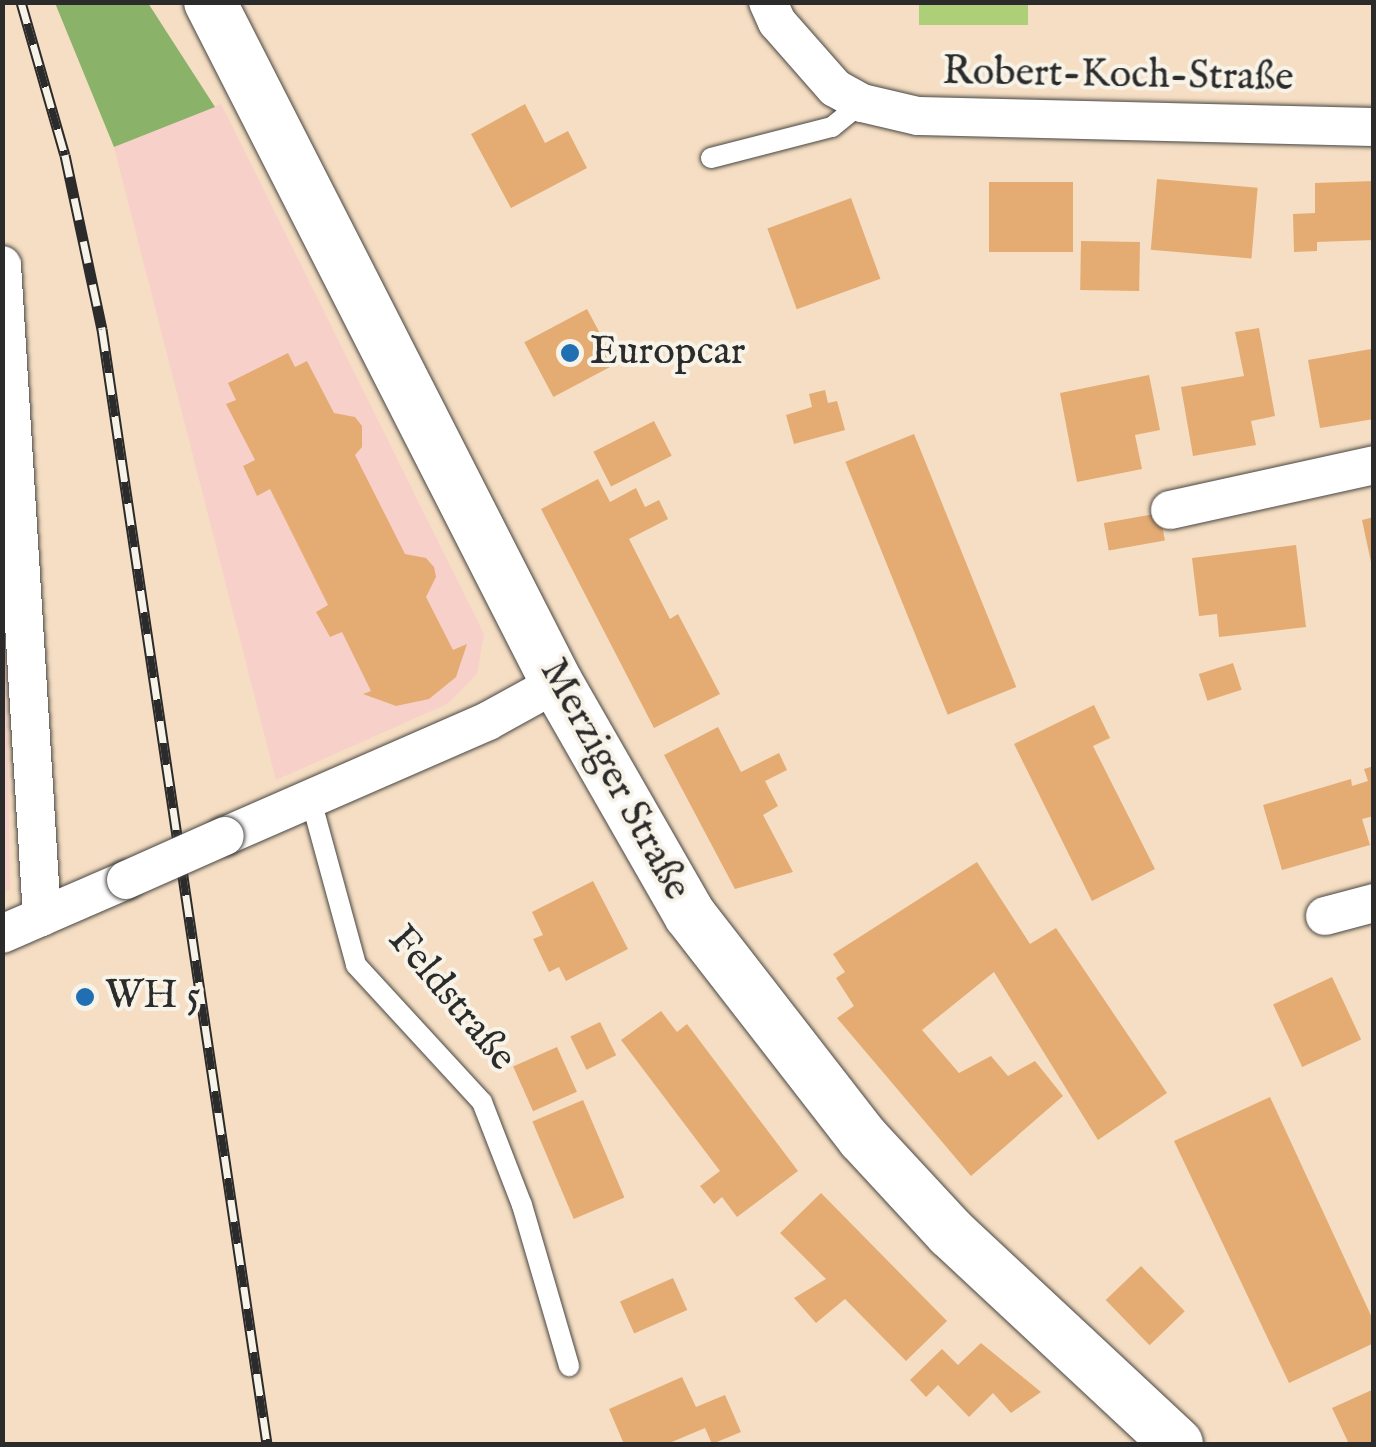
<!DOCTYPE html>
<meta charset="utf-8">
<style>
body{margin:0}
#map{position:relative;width:1376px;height:1447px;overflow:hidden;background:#f5dec3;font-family:"IM FELL English",serif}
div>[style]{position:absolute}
.built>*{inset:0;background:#f7d0ca}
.green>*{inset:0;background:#adcf78;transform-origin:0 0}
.forest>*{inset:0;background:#8ab268}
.building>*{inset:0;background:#e4ac73;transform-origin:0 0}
.roads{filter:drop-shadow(0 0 2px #494642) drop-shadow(0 0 2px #494642)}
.lane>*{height:20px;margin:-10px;padding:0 10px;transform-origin:10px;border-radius:10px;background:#fff}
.street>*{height:38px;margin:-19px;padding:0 19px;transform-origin:19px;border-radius:19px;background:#fff}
.secondary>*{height:52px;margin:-26px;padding:0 26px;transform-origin:26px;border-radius:26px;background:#fff}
.rail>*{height:11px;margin-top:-5.5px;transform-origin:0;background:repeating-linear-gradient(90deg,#f7f3e8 0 22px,#2b2b2b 0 44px);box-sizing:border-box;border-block:2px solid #2b2b2b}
.bridges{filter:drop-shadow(0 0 2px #494642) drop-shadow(0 0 2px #494642)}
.street-bridge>*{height:38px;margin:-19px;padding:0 19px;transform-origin:19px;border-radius:19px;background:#fff}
.dots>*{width:28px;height:28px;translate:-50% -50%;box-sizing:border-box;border:5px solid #f7f3e8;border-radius:50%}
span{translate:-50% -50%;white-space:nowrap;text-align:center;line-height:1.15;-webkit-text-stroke:8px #f7f3e8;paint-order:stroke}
.street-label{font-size:40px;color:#2b2b2b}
.poi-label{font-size:40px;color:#2b2b2b}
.left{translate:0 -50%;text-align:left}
.frame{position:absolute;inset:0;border:5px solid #2b2b2b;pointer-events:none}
</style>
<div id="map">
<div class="built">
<div style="clip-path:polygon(221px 104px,484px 634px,477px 674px,447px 704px,276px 780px,114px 147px)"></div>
<div style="clip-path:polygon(2px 411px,10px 890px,3px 893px,2px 893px)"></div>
</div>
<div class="green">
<div style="left:919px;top:3px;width:109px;height:22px"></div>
</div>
<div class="forest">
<div style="clip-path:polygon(55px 3px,148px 3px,215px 107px,114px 147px)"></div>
</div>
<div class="building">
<div style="clip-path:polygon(525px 104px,545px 143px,568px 131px,587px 168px,511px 208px,471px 134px)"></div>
<div style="left:1157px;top:179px;width:101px;height:71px;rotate:5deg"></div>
<div style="clip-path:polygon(1374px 181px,1374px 240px,1317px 242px,1317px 251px,1294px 252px,1293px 214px,1315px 213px,1315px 183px)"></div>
<div style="left:989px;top:182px;width:84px;height:70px"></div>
<div style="left:851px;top:198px;width:86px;height:89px;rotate:70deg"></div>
<div style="left:1081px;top:241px;width:59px;height:49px;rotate:1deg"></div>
<div style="left:587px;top:309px;width:62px;height:71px;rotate:62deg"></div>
<div style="clip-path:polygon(1259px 328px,1275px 416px,1251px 421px,1256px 445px,1193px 456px,1181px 387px,1244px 376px,1235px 332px)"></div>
<div style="clip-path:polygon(1371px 349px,1374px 419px,1320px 428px,1308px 360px)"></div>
<div style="clip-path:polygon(288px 353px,295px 367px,307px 361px,334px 413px,355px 417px,362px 426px,362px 447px,355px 455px,405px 554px,426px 558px,434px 567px,436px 577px,426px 597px,453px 650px,467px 644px,456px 677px,429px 699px,396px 706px,363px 694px,371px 691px,342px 632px,330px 637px,316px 612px,328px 605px,270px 489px,257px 496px,243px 466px,255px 460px,226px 404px,236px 400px,228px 383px)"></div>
<div style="clip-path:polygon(1149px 375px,1160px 430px,1135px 435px,1142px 469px,1077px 482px,1060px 393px)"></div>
<div style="clip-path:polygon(825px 390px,828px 403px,837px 401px,845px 430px,794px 444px,786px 415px,812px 407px,809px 394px)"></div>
<div style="left:654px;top:421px;width:39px;height:68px;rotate:63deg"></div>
<div style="left:914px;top:434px;width:273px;height:74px;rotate:68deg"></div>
<div style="clip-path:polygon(598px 479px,610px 502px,636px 488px,645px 507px,659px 500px,668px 519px,629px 539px,670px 619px,678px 614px,720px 694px,654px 728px,541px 509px)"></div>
<div style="left:1160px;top:513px;width:28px;height:57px;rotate:80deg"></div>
<div style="clip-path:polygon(1374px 517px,1374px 567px,1372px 567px,1362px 520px)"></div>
<div style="clip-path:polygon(1296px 545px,1306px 627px,1219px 637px,1217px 614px,1199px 616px,1192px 558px)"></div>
<div style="left:1233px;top:663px;width:28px;height:36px;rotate:72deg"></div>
<div style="clip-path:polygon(1094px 705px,1110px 738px,1093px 746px,1155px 869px,1092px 901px,1014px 744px)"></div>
<div style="clip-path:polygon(718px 727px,741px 772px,779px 753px,787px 770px,765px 781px,778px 806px,763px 815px,793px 872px,735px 889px,664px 755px)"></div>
<div style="clip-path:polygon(1374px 766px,1374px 816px,1362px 819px,1370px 845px,1282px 870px,1263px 805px,1351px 779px,1352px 786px,1368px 781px,1364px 769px)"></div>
<div style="clip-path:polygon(977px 862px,1030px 944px,1056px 928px,1167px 1093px,1098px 1140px,994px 972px,922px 1030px,959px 1073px,991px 1056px,1008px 1076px,1035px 1061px,1063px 1096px,971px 1176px,837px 1018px,854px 1006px,836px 978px,845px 972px,833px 954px)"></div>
<div style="clip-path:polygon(593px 881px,628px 949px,566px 981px,559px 967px,549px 972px,533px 939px,543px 935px,532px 912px)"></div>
<div style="left:1332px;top:977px;width:69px;height:65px;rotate:65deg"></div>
<div style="clip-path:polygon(661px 1011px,677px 1032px,687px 1024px,798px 1171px,737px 1217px,722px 1197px,714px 1204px,700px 1186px,720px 1171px,621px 1040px)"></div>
<div style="left:600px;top:1022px;width:37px;height:33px;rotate:64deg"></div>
<div style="left:557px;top:1047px;width:49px;height:48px;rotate:66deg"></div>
<div style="clip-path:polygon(1270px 1097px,1374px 1322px,1374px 1343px,1289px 1383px,1174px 1141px)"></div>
<div style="left:583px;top:1100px;width:106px;height:55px;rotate:67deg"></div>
<div style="clip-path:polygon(821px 1193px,947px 1321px,906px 1361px,845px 1299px,816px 1323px,794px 1298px,826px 1279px,780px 1233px)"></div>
<div style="left:1141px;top:1266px;width:63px;height:49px;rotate:46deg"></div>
<div style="left:673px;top:1278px;width:35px;height:58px;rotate:66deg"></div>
<div style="clip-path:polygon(981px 1343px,1041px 1392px,1011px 1413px,993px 1393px,969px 1417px,938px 1385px,926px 1397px,910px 1380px,942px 1349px,958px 1365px)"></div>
<div style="clip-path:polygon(682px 1377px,696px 1407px,725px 1395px,741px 1432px,712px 1444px,705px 1428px,667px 1444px,624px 1444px,609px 1409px)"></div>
<div style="clip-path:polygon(1374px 1389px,1374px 1444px,1349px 1444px,1332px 1408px)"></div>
</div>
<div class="roads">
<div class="lane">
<div style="left:711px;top:158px;width:125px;rotate:-14.4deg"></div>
<div style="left:832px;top:127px;width:38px;rotate:-39deg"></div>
<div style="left:311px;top:800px;width:171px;rotate:74.7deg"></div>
<div style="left:356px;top:965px;width:186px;rotate:47.4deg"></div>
<div style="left:482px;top:1102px;width:110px;rotate:68.8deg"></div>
<div style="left:522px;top:1205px;width:168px;rotate:73.7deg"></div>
</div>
<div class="street">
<div style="left:768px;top:2px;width:22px;rotate:66deg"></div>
<div style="left:777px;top:22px;width:88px;rotate:48.7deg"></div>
<div style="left:835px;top:88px;width:31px;rotate:29deg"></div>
<div style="left:862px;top:103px;width:57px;rotate:13.1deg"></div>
<div style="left:918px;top:116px;width:456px;rotate:1.4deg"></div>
<div style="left:2px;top:265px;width:653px;rotate:86.49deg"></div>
<div style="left:1170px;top:510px;width:209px;rotate:-12.4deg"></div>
<div style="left:225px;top:836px;width:287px;rotate:-23.6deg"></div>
<div style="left:488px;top:721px;width:79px;rotate:-28.8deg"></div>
<div style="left:1325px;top:916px;width:51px;rotate:-14.9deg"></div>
<div style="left:2px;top:934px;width:135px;rotate:-23.5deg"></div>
</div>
<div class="secondary">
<div style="left:210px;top:2px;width:764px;rotate:63deg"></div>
<div style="left:557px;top:683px;width:267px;rotate:60.2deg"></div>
<div style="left:690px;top:915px;width:282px;rotate:52.2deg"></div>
<div style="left:863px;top:1138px;width:129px;rotate:47.2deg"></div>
<div style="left:951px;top:1233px;width:309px;rotate:43deg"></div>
</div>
</div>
<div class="rail">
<div style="left:21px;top:2px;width:159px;rotate:74deg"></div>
<div style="left:65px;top:155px;width:178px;rotate:78deg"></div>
<div style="left:102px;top:329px;width:1127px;rotate:81.58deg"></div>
</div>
<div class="bridges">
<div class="street-bridge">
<div style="left:126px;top:880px;width:108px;rotate:-24deg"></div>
</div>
</div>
<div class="dots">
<div style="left:570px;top:353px;background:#1f6fb2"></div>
<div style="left:85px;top:997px;background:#1f6fb2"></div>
</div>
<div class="street-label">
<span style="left:1118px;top:76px;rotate:1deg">Robert-Koch-Straße</span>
<span style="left:614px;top:780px;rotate:61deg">Merziger Straße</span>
<span style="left:451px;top:999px;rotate:50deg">Feldstraße</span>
</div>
<div class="poi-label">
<span class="left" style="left:590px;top:353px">Europcar</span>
<span class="left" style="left:105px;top:997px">WH 5</span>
</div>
<div class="frame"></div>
</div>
